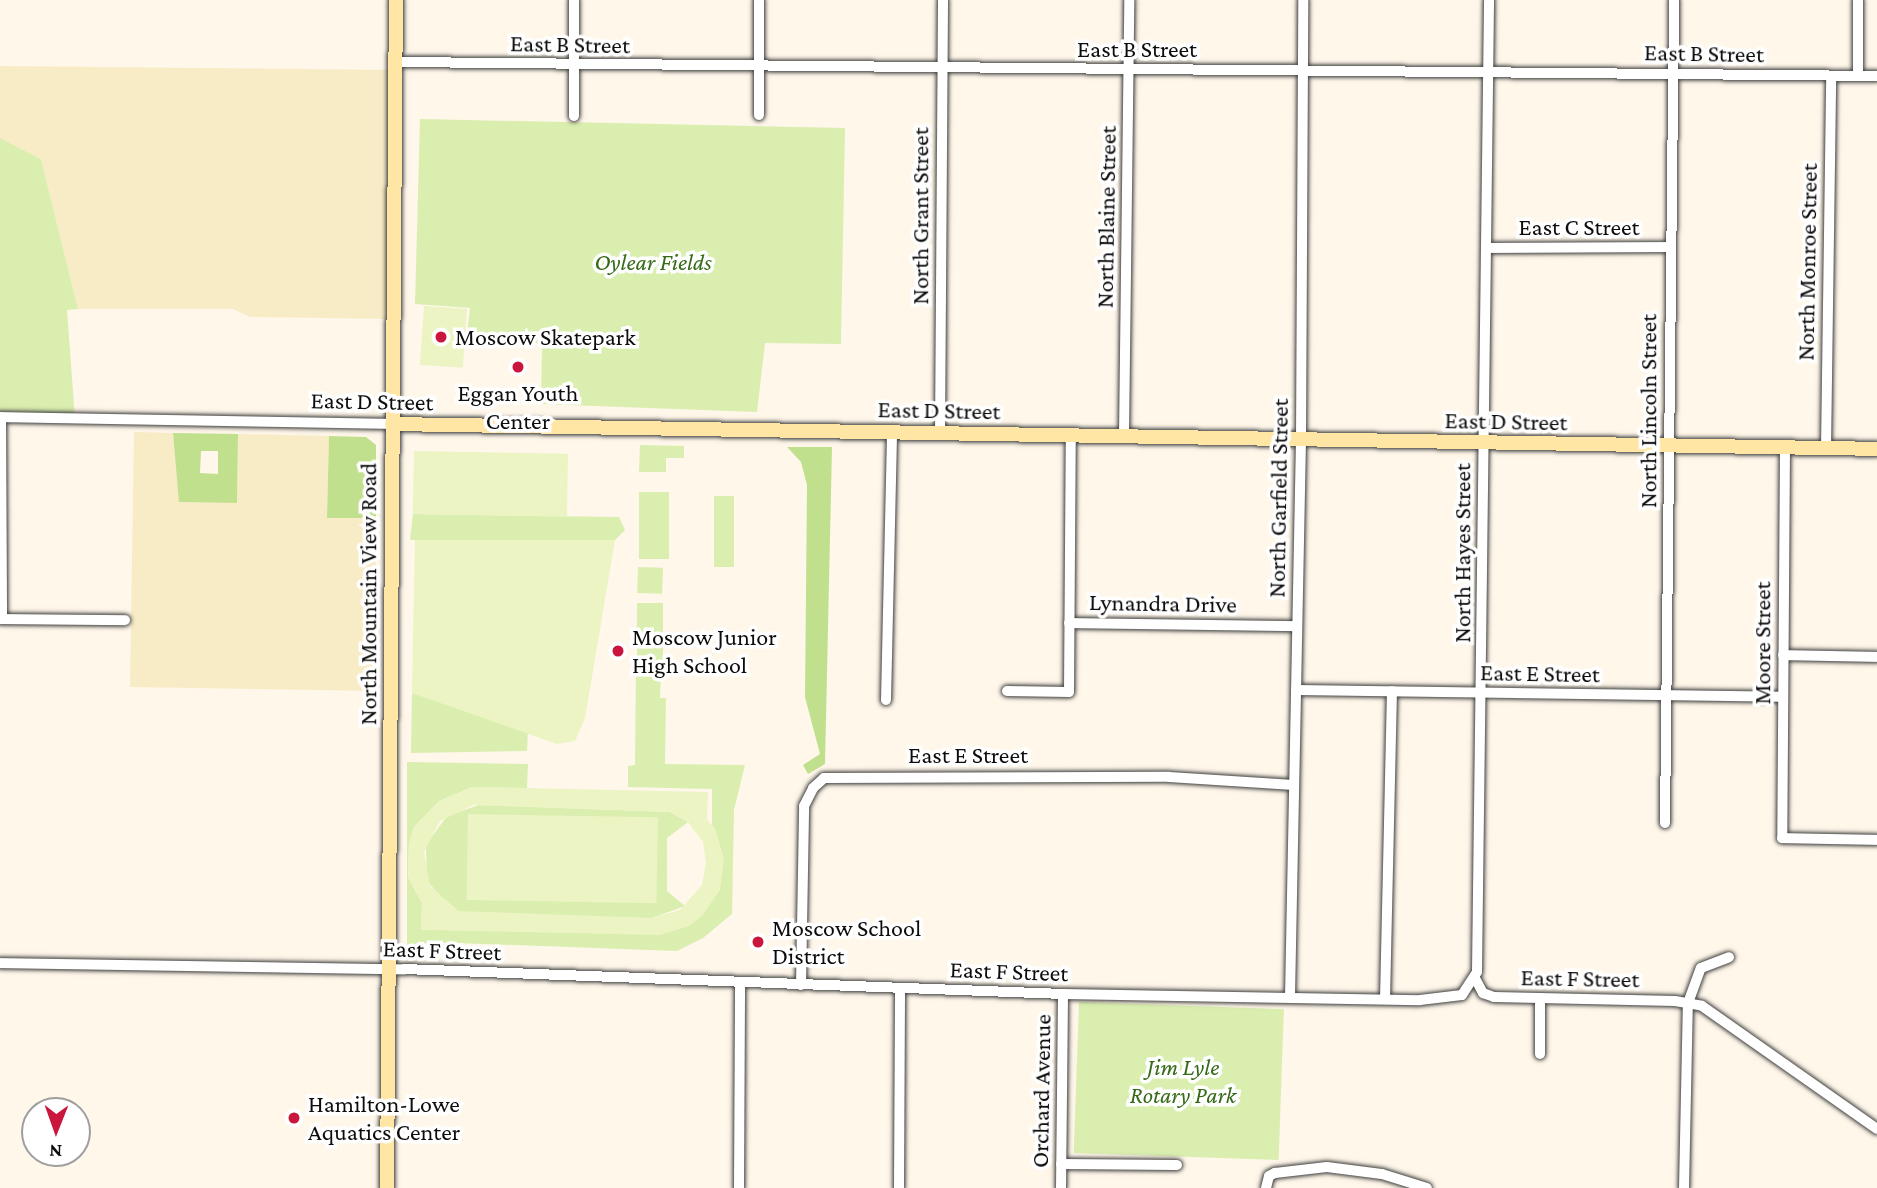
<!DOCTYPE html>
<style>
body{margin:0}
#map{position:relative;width:1877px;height:1188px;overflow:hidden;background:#fff7ea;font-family:"Crimson Pro",serif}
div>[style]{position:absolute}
.farmland>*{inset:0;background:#f8ecc7}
.green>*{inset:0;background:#daeeb0;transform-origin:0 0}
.forest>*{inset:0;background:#c1e08d}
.pitch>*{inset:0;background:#ebf4c2;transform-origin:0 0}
.roads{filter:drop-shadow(0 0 2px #3f3f3f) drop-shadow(0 0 2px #3f3f3f)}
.street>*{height:10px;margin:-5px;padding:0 5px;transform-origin:5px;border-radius:5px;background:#fff}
.secondary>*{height:14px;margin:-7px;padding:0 7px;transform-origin:7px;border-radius:7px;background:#ffe6a5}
.dots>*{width:19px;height:19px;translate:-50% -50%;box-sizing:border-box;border:4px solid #fff;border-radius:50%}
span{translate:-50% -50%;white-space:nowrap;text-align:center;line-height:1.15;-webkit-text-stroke:7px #fff;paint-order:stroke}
.street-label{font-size:24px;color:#0c0c0c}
.park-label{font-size:24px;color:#356a16;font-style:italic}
.poi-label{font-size:24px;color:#0c0c0c}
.left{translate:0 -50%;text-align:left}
.north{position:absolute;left:21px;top:1097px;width:70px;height:70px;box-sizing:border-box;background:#fff;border:2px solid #9e9e9e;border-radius:50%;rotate:181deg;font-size:19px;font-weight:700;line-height:28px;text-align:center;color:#0c0c0c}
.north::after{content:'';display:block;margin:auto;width:24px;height:32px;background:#ca153d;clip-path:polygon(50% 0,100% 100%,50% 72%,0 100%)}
</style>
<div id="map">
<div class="farmland">
<div style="clip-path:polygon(0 66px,396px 70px,393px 319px,250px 317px,233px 309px,78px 309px,41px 159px,0 138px)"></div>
<div style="clip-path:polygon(134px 432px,173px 433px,180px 502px,237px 503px,238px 434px,329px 436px,327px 517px,376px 518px,375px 691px,130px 687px)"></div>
</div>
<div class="green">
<div style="clip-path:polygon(420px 119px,845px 128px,841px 344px,765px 343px,757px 412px,541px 404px,542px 343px,466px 342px,470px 308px,415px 304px)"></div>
<div style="clip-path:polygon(0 138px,41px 159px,78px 309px,67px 310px,75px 419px,0 417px)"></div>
<div style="clip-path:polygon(640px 445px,684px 446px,684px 458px,666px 458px,666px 472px,639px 472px)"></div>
<div style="left:639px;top:492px;width:30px;height:67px"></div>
<div style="left:714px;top:496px;width:20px;height:71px"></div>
<div style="clip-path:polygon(413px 514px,619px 517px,625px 530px,615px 540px,410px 540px)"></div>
<div style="left:638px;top:567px;width:25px;height:26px;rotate:2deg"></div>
<div style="left:637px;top:603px;width:26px;height:59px"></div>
<div style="clip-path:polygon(636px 667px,661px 668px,660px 698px,666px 698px,665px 764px,745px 765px,734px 810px,732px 914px,703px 938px,677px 951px,457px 943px,422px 943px,407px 949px,407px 762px,528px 764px,527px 788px,472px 787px,439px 801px,414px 827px,409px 844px,408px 877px,422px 903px,421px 930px,702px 916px,716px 831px,712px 825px,712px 789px,628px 787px,628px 766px,635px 765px)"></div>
<div style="clip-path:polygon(412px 693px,528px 730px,527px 751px,411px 753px)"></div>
<div style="clip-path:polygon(479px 805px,670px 812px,688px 822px,667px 838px,667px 891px,685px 906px,652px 918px,470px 915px,451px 908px,427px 881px,426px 845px,447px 816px)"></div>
<div style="left:1079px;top:1002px;width:205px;height:151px;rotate:2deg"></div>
</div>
<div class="forest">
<div style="clip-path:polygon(evenodd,173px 433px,238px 434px,237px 503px,179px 502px,173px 433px,201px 451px,218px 451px,218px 474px,200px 473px,201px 451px)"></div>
<div style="clip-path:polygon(329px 436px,366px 437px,376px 445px,376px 518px,327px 518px)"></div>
<div style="clip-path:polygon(787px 447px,832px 447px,825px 764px,808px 774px,803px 765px,820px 754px,805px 697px,807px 485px,801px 462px)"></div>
</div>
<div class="pitch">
<div style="left:424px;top:306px;width:43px;height:59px;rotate:4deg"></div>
<div style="left:414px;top:451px;width:154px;height:63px;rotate:1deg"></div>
<div style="clip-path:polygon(415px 540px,615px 540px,585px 718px,575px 741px,557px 744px,412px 693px)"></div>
<div style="clip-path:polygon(evenodd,472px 787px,708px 792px,707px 819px,716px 831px,724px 859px,720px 890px,702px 916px,689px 926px,660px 935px,421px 930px,422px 903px,408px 877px,409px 844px,414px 827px,439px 801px,472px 787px,473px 805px,670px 812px,688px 822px,703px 842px,706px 862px,702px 885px,680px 910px,652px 918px,459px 911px,430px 886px,424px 852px,440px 821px,473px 805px)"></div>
<div style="left:468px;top:814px;width:190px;height:86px;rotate:1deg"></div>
</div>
<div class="roads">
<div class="street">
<div style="left:396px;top:62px;width:1481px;rotate:0.54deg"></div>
<div style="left:1858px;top:76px;width:76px;rotate:-90deg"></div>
<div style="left:759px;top:115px;width:115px;rotate:-90deg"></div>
<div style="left:574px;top:116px;width:116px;rotate:-90deg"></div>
<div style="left:1488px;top:248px;width:182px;rotate:-0.3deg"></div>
<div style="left:0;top:417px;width:392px;rotate:1deg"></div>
<div style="left:1px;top:417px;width:202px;rotate:89.7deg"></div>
<div style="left:940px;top:433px;width:433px;rotate:-89.6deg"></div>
<div style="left:1124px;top:435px;width:435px;rotate:-89.3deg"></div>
<div style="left:1785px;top:448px;width:390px;rotate:90.4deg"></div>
<div style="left:1782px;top:838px;width:95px;rotate:1.2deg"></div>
<div style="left:1826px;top:449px;width:373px;rotate:-89.2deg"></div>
<div style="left:0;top:619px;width:125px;rotate:0.5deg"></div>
<div style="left:1069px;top:623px;width:228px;rotate:0.8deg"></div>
<div style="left:1783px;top:655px;width:94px;rotate:1.2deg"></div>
<div style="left:1296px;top:690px;width:487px;rotate:0.8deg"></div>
<div style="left:1007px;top:691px;width:62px;rotate:0.9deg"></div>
<div style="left:1069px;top:692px;width:257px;rotate:-89.6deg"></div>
<div style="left:886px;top:700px;width:268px;rotate:-88.7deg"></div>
<div style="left:1665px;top:823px;width:823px;rotate:-89.37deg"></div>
<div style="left:0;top:963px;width:404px;rotate:0.9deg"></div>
<div style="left:404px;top:969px;width:659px;rotate:2.17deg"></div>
<div style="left:1063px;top:994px;width:357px;rotate:1deg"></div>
<div style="left:1420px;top:1000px;width:42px;rotate:-6.8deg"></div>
<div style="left:1462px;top:995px;width:27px;rotate:-57deg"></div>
<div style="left:1477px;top:972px;width:972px;rotate:-89.29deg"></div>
<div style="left:1476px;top:980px;width:15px;rotate:62deg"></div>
<div style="left:1483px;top:993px;width:12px;rotate:20deg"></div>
<div style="left:1494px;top:997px;width:181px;rotate:1.3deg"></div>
<div style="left:1675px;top:1001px;width:27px;rotate:10deg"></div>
<div style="left:1702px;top:1006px;width:214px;rotate:35.1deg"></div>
<div style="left:801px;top:985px;width:179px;rotate:-89deg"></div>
<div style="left:804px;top:806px;width:20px;rotate:-63deg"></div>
<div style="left:813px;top:788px;width:15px;rotate:-42deg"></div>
<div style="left:824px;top:778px;width:345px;rotate:-0.2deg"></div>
<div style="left:1169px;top:777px;width:125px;rotate:3.7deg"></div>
<div style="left:1290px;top:997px;width:557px;rotate:-88.87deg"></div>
<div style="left:1301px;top:440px;width:440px;rotate:-89.7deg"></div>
<div style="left:1385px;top:999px;width:308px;rotate:-88.7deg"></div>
<div style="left:1540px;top:1054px;width:56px;rotate:-90deg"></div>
<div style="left:1061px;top:1164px;width:116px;rotate:0.5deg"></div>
<div style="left:739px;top:1188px;width:206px;rotate:-89.7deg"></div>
<div style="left:899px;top:1188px;width:200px;rotate:-89.7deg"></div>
<div style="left:1061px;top:1188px;width:194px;rotate:-89.4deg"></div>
<div style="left:1266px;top:1188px;width:12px;rotate:-76deg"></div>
<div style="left:1269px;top:1176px;width:7px;rotate:-27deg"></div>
<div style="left:1275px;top:1173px;width:52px;rotate:-6.6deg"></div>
<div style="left:1327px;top:1167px;width:55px;rotate:7.3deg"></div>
<div style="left:1382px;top:1174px;width:47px;rotate:17.3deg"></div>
<div style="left:1684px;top:1188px;width:185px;rotate:-88.8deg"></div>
<div style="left:1688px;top:1003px;width:37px;rotate:-70deg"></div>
<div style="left:1701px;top:968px;width:30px;rotate:-21deg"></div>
</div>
<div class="secondary">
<div style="left:392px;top:424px;width:1485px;rotate:0.96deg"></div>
<div style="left:387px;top:1188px;width:1188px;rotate:-89.57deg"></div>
</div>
</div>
<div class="dots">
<div style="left:441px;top:337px;background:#ca153d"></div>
<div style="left:518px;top:367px;background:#ca153d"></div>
<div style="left:618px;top:651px;background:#ca153d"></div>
<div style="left:758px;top:942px;background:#ca153d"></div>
<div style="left:294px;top:1118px;background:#ca153d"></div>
</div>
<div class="street-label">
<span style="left:570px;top:44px;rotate:1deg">East B Street</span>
<span style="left:1137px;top:49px">East B Street</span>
<span style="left:1704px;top:53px;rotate:1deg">East B Street</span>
<span style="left:920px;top:216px;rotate:-90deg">North Grant Street</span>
<span style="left:1106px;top:217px;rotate:-89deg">North Blaine Street</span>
<span style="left:1579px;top:227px">East C Street</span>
<span style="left:1807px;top:262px;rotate:-89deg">North Monroe Street</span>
<span style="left:372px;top:401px;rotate:1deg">East D Street</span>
<span style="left:939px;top:410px;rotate:1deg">East D Street</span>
<span style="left:1648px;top:411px;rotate:-90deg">North Lincoln Street</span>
<span style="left:1506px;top:421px;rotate:1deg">East D Street</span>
<span style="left:1278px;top:498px;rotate:-89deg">North Garfield Street</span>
<span style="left:1462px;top:553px;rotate:-90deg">North Hayes Street</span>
<span style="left:368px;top:594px;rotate:-90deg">North Mountain View Road</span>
<span style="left:1163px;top:603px;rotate:1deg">Lynandra Drive</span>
<span style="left:1762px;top:643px;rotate:-90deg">Moore Street</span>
<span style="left:1540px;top:673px;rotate:1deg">East E Street</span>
<span style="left:968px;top:755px">East E Street</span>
<span style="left:442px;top:950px;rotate:2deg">East F Street</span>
<span style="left:1009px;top:971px;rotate:2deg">East F Street</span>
<span style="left:1580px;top:978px;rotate:1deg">East F Street</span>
<span style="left:1041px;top:1091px;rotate:-89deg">Orchard Avenue</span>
</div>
<div class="park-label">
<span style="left:653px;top:262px">Oylear Fields</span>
<span style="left:1183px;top:1081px">Jim Lyle<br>Rotary Park</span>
</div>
<div class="poi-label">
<span class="left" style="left:455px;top:337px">Moscow Skatepark</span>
<span style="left:518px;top:407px">Eggan Youth<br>Center</span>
<span class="left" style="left:632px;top:651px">Moscow Junior<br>High School</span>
<span class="left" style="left:772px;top:942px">Moscow School<br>District</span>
<span class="left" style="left:308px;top:1118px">Hamilton-Lowe<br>Aquatics Center</span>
</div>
<div class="north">N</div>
</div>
